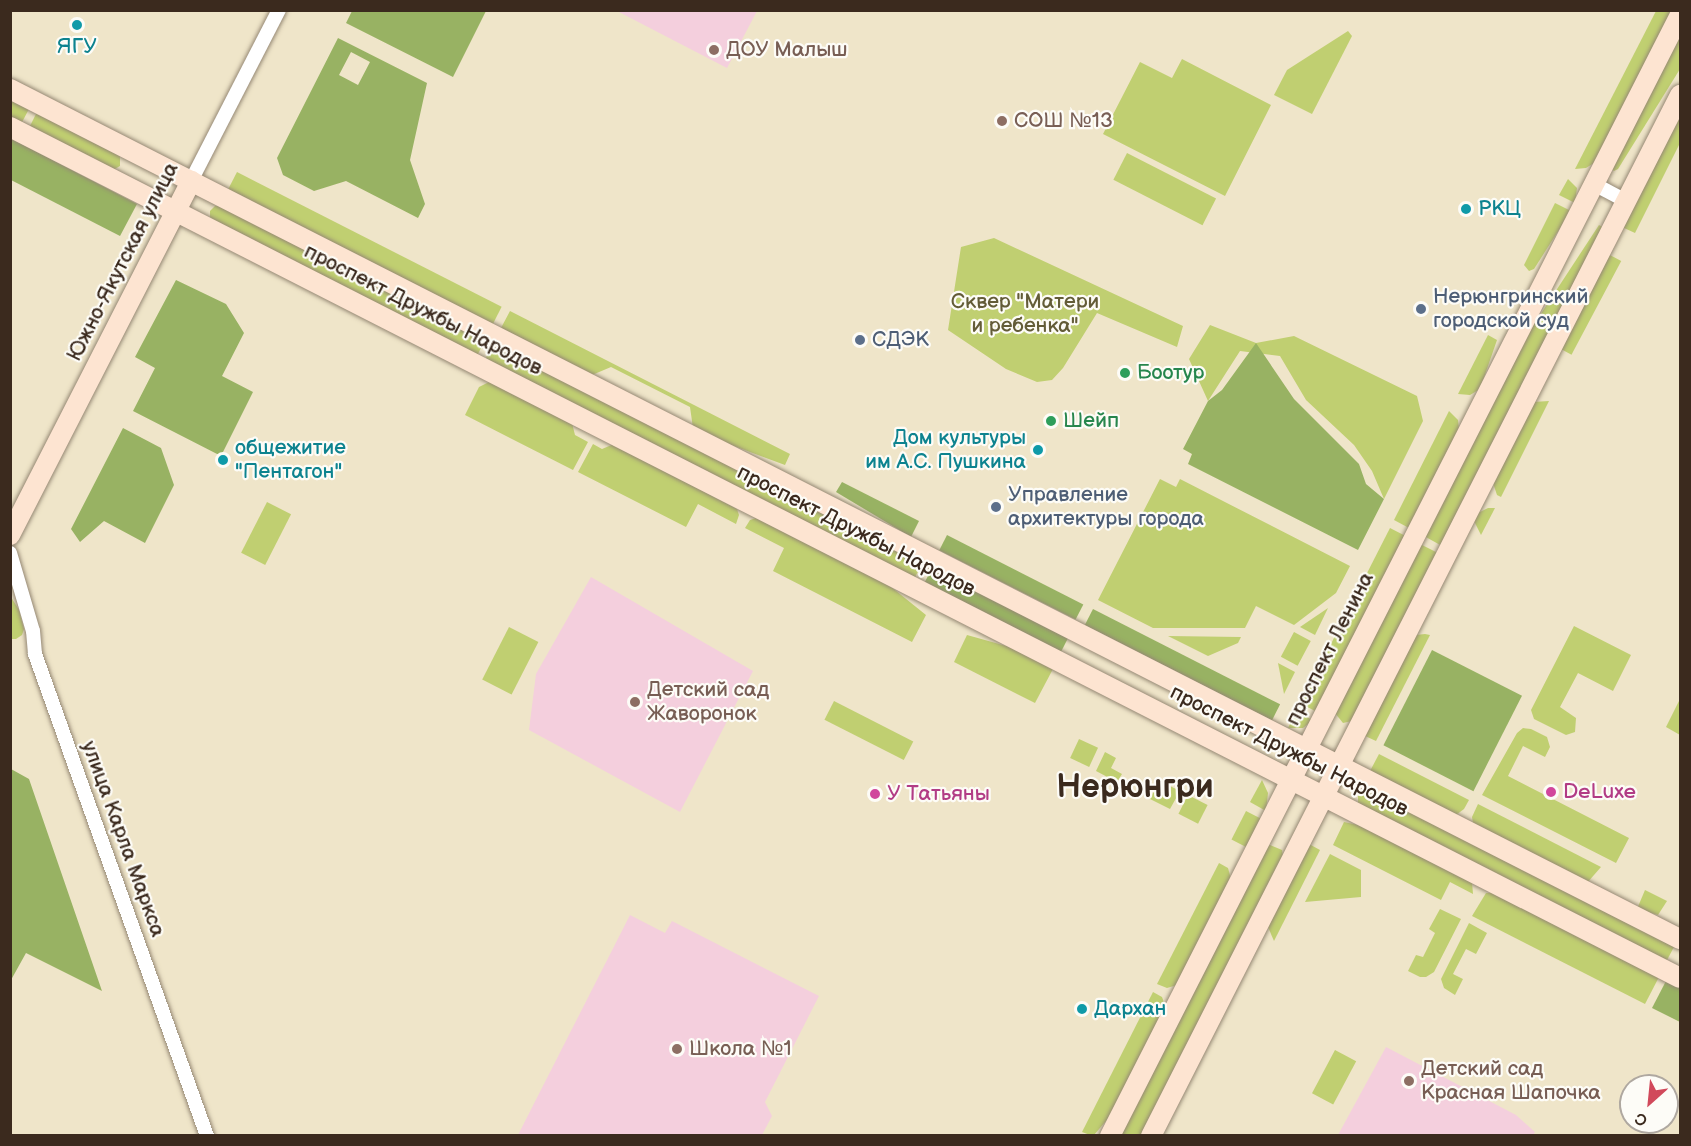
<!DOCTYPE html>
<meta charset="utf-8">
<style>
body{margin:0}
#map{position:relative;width:1691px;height:1146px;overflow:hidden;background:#efe5c9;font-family:"Balsamiq Sans",sans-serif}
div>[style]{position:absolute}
.built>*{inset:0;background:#f4cfdd}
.green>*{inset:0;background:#c0cf71;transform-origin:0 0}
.forest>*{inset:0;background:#98b263;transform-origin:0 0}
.roads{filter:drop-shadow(0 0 2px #958874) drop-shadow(0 0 2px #958874)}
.street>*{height:14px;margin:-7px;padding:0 7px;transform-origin:7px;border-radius:7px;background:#fff}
.secondary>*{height:20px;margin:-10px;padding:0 10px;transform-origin:10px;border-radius:10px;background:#fde4d1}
.dots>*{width:16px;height:16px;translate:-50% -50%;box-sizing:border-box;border:3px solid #fdfcf7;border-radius:50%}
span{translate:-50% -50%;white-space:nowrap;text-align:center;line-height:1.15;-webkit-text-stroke:4.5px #fdfcf7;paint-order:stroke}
.culture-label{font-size:21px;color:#0d838f}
.left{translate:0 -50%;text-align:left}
.right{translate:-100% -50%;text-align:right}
.education-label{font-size:21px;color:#785e54}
.street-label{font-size:21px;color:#3b2a1e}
.service-label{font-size:21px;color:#4e5e75}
.park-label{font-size:21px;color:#635c37}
.leisure-label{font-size:21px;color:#27864d}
.hotel-label{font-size:21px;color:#b23c85}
.town-label{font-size:33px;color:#3b2a1e;font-weight:700}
.frame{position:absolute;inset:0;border:12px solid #3b2a1e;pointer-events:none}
.north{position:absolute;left:1619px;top:1074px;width:60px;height:60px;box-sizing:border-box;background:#fdfcf7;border:2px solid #afa8a0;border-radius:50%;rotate:207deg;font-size:16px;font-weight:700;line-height:24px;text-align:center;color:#3b2a1e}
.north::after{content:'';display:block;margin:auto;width:21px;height:27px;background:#d1495b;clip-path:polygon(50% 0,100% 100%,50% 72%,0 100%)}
</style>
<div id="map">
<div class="built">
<div style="clip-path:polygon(617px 11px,757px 11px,727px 68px)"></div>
<div style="clip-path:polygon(591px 577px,753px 671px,680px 812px,529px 730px,536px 674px)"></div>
<div style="clip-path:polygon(630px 915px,665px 933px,672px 921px,819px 996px,765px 1102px,772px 1116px,762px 1135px,518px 1135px)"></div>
<div style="clip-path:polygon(1386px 1047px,1516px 1115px,1535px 1132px,1533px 1135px,1338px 1135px)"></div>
</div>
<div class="green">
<div style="clip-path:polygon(1656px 11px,1673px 11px,1594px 163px,1586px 168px,1575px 169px)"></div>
<div style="clip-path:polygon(1348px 31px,1352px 36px,1312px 114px,1274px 95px,1287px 70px)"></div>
<div style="clip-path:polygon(1680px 32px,1680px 69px,1618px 169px,1614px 171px,1612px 169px)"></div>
<div style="clip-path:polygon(1182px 59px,1271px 105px,1225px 196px,1103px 134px,1140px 62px,1172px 78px)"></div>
<div style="clip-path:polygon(10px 99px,29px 109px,21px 124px,11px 118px)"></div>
<div style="clip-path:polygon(37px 112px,120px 156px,120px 166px,113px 170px,29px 128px)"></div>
<div style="clip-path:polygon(1680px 112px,1680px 143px,1635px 233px,1622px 227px)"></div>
<div style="left:1127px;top:153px;width:100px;height:30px;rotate:27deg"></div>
<div style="left:237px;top:172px;width:297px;height:20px;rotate:27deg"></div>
<div style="clip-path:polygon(1568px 179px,1577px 188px,1575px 203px,1559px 195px)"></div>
<div style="clip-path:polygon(1555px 203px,1571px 211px,1534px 269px,1529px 271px,1524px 265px)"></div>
<div style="clip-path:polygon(215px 206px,221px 206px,485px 340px,477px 356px,213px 221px,210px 217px,210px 211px)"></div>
<div style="clip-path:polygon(1599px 225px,1604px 228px,1442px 546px,1424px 536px,1525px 338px)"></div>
<div style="clip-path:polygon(994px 238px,1183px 326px,1177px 347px,1097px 313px,1063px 368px,1052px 380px,1037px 382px,1006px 369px,948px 330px,961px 247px)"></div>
<div style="left:1608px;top:254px;width:15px;height:106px;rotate:28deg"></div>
<div style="clip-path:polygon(510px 311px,790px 454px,785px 465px,718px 440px,693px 428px,690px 407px,611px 367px,592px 375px,501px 328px)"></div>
<div style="clip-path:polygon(1210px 325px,1256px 343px,1294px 336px,1417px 396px,1423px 421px,1384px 499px,1372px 471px,1354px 445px,1306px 400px,1280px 356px,1240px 351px,1208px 401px,1189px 359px)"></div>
<div style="clip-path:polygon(1488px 335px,1497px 340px,1480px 389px,1470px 395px,1458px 394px)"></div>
<div style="left:493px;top:344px;width:482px;height:18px;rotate:27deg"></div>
<div style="clip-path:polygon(489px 382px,572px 423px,575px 435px,588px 442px,573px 470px,465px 415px,479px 387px)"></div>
<div style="clip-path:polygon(1549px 401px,1501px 497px,1497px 495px,1493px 483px,1533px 402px)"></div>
<div style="clip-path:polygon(1449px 411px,1458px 420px,1459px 429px,1409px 528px,1394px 520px)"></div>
<div style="clip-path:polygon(593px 444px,602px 449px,614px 444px,737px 509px,739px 515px,736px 524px,698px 504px,686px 527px,578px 472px)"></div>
<div style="clip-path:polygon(1160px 479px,1176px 487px,1180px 479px,1350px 566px,1336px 593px,1294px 625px,1256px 606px,1245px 628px,1153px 628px,1098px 600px)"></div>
<div style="left:267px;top:502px;width:27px;height:57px;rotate:27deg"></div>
<div style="clip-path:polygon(1488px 508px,1495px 508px,1481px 535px,1473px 519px,1476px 514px)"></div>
<div style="clip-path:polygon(756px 518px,885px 582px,926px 615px,912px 642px,773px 571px,784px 548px,745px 528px,750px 520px)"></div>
<div style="left:1390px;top:528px;width:18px;height:197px;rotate:27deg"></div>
<div style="clip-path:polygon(1420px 544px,1438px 553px,1352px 721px,1343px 723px,1335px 713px)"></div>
<div style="clip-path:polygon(11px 597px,19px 610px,24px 629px,22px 635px,16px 639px,11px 639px)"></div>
<div style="clip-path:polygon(1328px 608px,1315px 635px,1300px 627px)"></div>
<div style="clip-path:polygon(1574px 626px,1631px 655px,1613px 691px,1578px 673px,1560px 707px,1576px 718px,1575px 732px,1566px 735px,1534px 719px,1531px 710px)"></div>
<div style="left:509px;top:627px;width:33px;height:59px;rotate:27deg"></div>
<div style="left:1294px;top:632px;width:19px;height:28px;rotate:28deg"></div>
<div style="clip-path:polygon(1425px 634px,1430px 635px,1376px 741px,1363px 735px,1416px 635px)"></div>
<div style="clip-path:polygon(967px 635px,1024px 651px,1054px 667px,1035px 703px,954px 662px)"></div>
<div style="clip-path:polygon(1168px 636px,1241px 637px,1238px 643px,1208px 656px)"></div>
<div style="clip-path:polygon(1278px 663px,1295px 672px,1284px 694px)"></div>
<div style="clip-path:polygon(1680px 699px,1680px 735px,1666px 727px)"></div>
<div style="left:834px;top:701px;width:89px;height:21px;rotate:27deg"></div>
<div style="clip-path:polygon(1296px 712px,1313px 720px,1303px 728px,1288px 728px)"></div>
<div style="clip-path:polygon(1523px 728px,1531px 729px,1547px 737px,1550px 747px,1545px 757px,1523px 746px,1508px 776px,1629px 838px,1616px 863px,1482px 795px,1517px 733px)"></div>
<div style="left:1079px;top:739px;width:21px;height:21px;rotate:25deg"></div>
<div style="clip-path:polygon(1105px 752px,1116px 758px,1111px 768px,1122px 774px,1117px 782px,1096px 771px)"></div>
<div style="clip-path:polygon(1379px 754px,1469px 800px,1464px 809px,1456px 815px,1369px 773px)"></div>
<div style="clip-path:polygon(1262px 780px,1268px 793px,1266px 811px,1250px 802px)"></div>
<div style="clip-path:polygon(1170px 786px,1180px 791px,1170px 809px,1150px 799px,1154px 791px,1165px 796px)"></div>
<div style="clip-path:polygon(1365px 789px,1675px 945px,1666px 962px,1358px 803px,1358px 796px)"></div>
<div style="left:1188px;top:795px;width:22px;height:21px;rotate:27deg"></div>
<div style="clip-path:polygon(1478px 804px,1601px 867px,1587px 883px,1473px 823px,1472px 817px)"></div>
<div style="left:1246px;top:811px;width:18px;height:32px;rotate:27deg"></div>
<div style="clip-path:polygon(1344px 822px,1363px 826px,1472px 882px,1473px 894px,1450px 882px,1441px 900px,1333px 845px)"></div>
<div style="clip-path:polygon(1309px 844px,1320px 850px,1274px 941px,1268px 927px)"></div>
<div style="clip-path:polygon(1270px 845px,1282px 850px,1283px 856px,1141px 1135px,1118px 1136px,1265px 847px)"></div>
<div style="clip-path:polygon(1330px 854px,1361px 870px,1361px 897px,1305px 902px)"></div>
<div style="clip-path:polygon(1219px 863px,1228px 868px,1231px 879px,1177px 985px,1167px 988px,1157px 984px)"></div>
<div style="clip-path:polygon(1645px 890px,1667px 901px,1658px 915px,1637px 909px)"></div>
<div style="clip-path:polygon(1486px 893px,1492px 893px,1659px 977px,1645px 1004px,1472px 916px)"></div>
<div style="clip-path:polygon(1440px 909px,1461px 919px,1434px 972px,1426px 977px,1420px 977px,1408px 971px,1416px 955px,1423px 957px,1435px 933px,1429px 929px)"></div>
<div style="clip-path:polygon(1469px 923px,1487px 933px,1476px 954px,1466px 949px,1453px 974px,1463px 979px,1455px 995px,1444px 988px,1441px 979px)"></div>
<div style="clip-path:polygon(1153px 992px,1162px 997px,1166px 1008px,1112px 1114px,1094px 1135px,1090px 1135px,1082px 1132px)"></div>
<div style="left:1335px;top:1050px;width:24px;height:49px;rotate:28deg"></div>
</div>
<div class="forest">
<div style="clip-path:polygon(352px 11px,352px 10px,486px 11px,453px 77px,346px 23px)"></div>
<div style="clip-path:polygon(evenodd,338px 38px,427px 83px,410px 160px,425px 204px,418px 218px,346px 181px,314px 191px,283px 175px,277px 158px,338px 38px,351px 52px,370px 62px,358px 85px,339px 75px,351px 52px)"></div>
<div style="clip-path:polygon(10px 138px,137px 204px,120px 236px,11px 180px)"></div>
<div style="clip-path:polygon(176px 280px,226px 304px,244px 333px,222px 376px,253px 392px,221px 456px,133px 411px,155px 368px,135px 357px)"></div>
<div style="clip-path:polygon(1256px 343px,1294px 399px,1359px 464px,1366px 484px,1384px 499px,1358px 550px,1188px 464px,1192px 454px,1183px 449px,1208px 401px,1222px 390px)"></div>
<div style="clip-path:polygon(123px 428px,161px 448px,174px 485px,145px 543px,104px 521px,80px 542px,71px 529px)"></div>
<div style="clip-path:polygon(842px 482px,919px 521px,911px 537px,836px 492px)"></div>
<div style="left:947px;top:535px;width:153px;height:17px;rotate:27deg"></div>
<div style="left:932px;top:568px;width:153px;height:23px;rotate:27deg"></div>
<div style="left:1093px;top:609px;width:210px;height:18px;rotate:27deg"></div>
<div style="left:1432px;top:650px;width:101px;height:107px;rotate:27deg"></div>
<div style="clip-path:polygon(11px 769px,29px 779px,102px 991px,26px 953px,11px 980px)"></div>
<div style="clip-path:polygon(1666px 981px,1680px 988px,1680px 1022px,1652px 1008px)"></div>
</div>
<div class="roads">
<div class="street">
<div style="left:191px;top:181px;width:192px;rotate:-62.8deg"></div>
<div style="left:1594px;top:184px;width:36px;rotate:28deg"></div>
<div style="left:10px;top:553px;width:81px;rotate:73.6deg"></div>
<div style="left:33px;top:631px;width:23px;rotate:85deg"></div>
<div style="left:35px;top:654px;width:512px;rotate:70.36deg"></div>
</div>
<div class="secondary">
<div style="left:10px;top:89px;width:1874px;rotate:26.98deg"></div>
<div style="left:10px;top:127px;width:1874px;rotate:27deg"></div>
<div style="left:10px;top:535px;width:398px;rotate:-62.9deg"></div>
<div style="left:1110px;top:1136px;width:1258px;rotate:-63.05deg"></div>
<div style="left:1151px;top:1136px;width:1168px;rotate:-63.06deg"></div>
</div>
</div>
<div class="dots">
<div style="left:77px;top:25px;background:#0f9aa8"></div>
<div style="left:714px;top:50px;background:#8d6e63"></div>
<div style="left:1002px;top:121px;background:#8d6e63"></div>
<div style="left:1466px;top:209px;background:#0f9aa8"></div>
<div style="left:1421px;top:309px;background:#5c6f8a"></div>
<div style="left:860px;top:340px;background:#5c6f8a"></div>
<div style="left:1125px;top:373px;background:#2e9e5b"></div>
<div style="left:1051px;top:421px;background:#2e9e5b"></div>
<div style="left:1038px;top:450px;background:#0f9aa8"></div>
<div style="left:223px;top:460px;background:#0f9aa8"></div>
<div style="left:996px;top:507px;background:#5c6f8a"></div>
<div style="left:635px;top:702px;background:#8d6e63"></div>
<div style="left:1551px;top:792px;background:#d1479c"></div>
<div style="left:875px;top:794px;background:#d1479c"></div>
<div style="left:1082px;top:1009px;background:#0f9aa8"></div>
<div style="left:677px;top:1049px;background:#8d6e63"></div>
<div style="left:1409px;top:1081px;background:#8d6e63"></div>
</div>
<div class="culture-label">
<span style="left:77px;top:47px">ЯГУ</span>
<span class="left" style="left:1478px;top:209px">РКЦ</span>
<span class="right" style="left:1026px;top:450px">Дом культуры<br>им А.С. Пушкина</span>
<span class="left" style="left:235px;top:460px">общежитие<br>"Пентагон"</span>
<span class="left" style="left:1094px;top:1009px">Дархан</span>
</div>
<div class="education-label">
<span class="left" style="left:726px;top:50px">ДОУ Малыш</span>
<span class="left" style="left:1014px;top:121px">СОШ №13</span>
<span class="left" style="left:647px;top:702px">Детский сад<br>Жаворонок</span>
<span class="left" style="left:689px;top:1049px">Школа №1</span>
<span class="left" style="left:1421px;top:1081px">Детский сад<br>Красная Шапочка</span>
</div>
<div class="street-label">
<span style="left:123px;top:262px;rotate:-63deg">Южно-Якутская улица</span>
<span style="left:423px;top:310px;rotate:27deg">проспект Дружбы Народов</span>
<span style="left:856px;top:531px;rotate:27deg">проспект Дружбы Народов</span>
<span style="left:1330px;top:649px;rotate:-63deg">проспект Ленина</span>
<span style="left:1289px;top:751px;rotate:27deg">проспект Дружбы Народов</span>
<span style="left:123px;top:839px;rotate:70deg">улица Карла Маркса</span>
</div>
<div class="service-label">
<span class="left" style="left:1433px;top:309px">Нерюнгринский<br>городской суд</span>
<span class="left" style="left:872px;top:340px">СДЭК</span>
<span class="left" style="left:1008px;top:507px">Управление<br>архитектуры города</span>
</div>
<div class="park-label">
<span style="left:1025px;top:314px">Сквер "Матери<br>и ребенка"</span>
</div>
<div class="leisure-label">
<span class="left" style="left:1137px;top:373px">Боотур</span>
<span class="left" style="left:1063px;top:421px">Шейп</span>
</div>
<div class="hotel-label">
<span class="left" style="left:1563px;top:792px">DeLuxe</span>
<span class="left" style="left:887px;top:794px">У Татьяны</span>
</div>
<div class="town-label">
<span style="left:1135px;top:788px">Нерюнгри</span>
</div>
<div class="frame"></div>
<div class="north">С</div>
</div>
